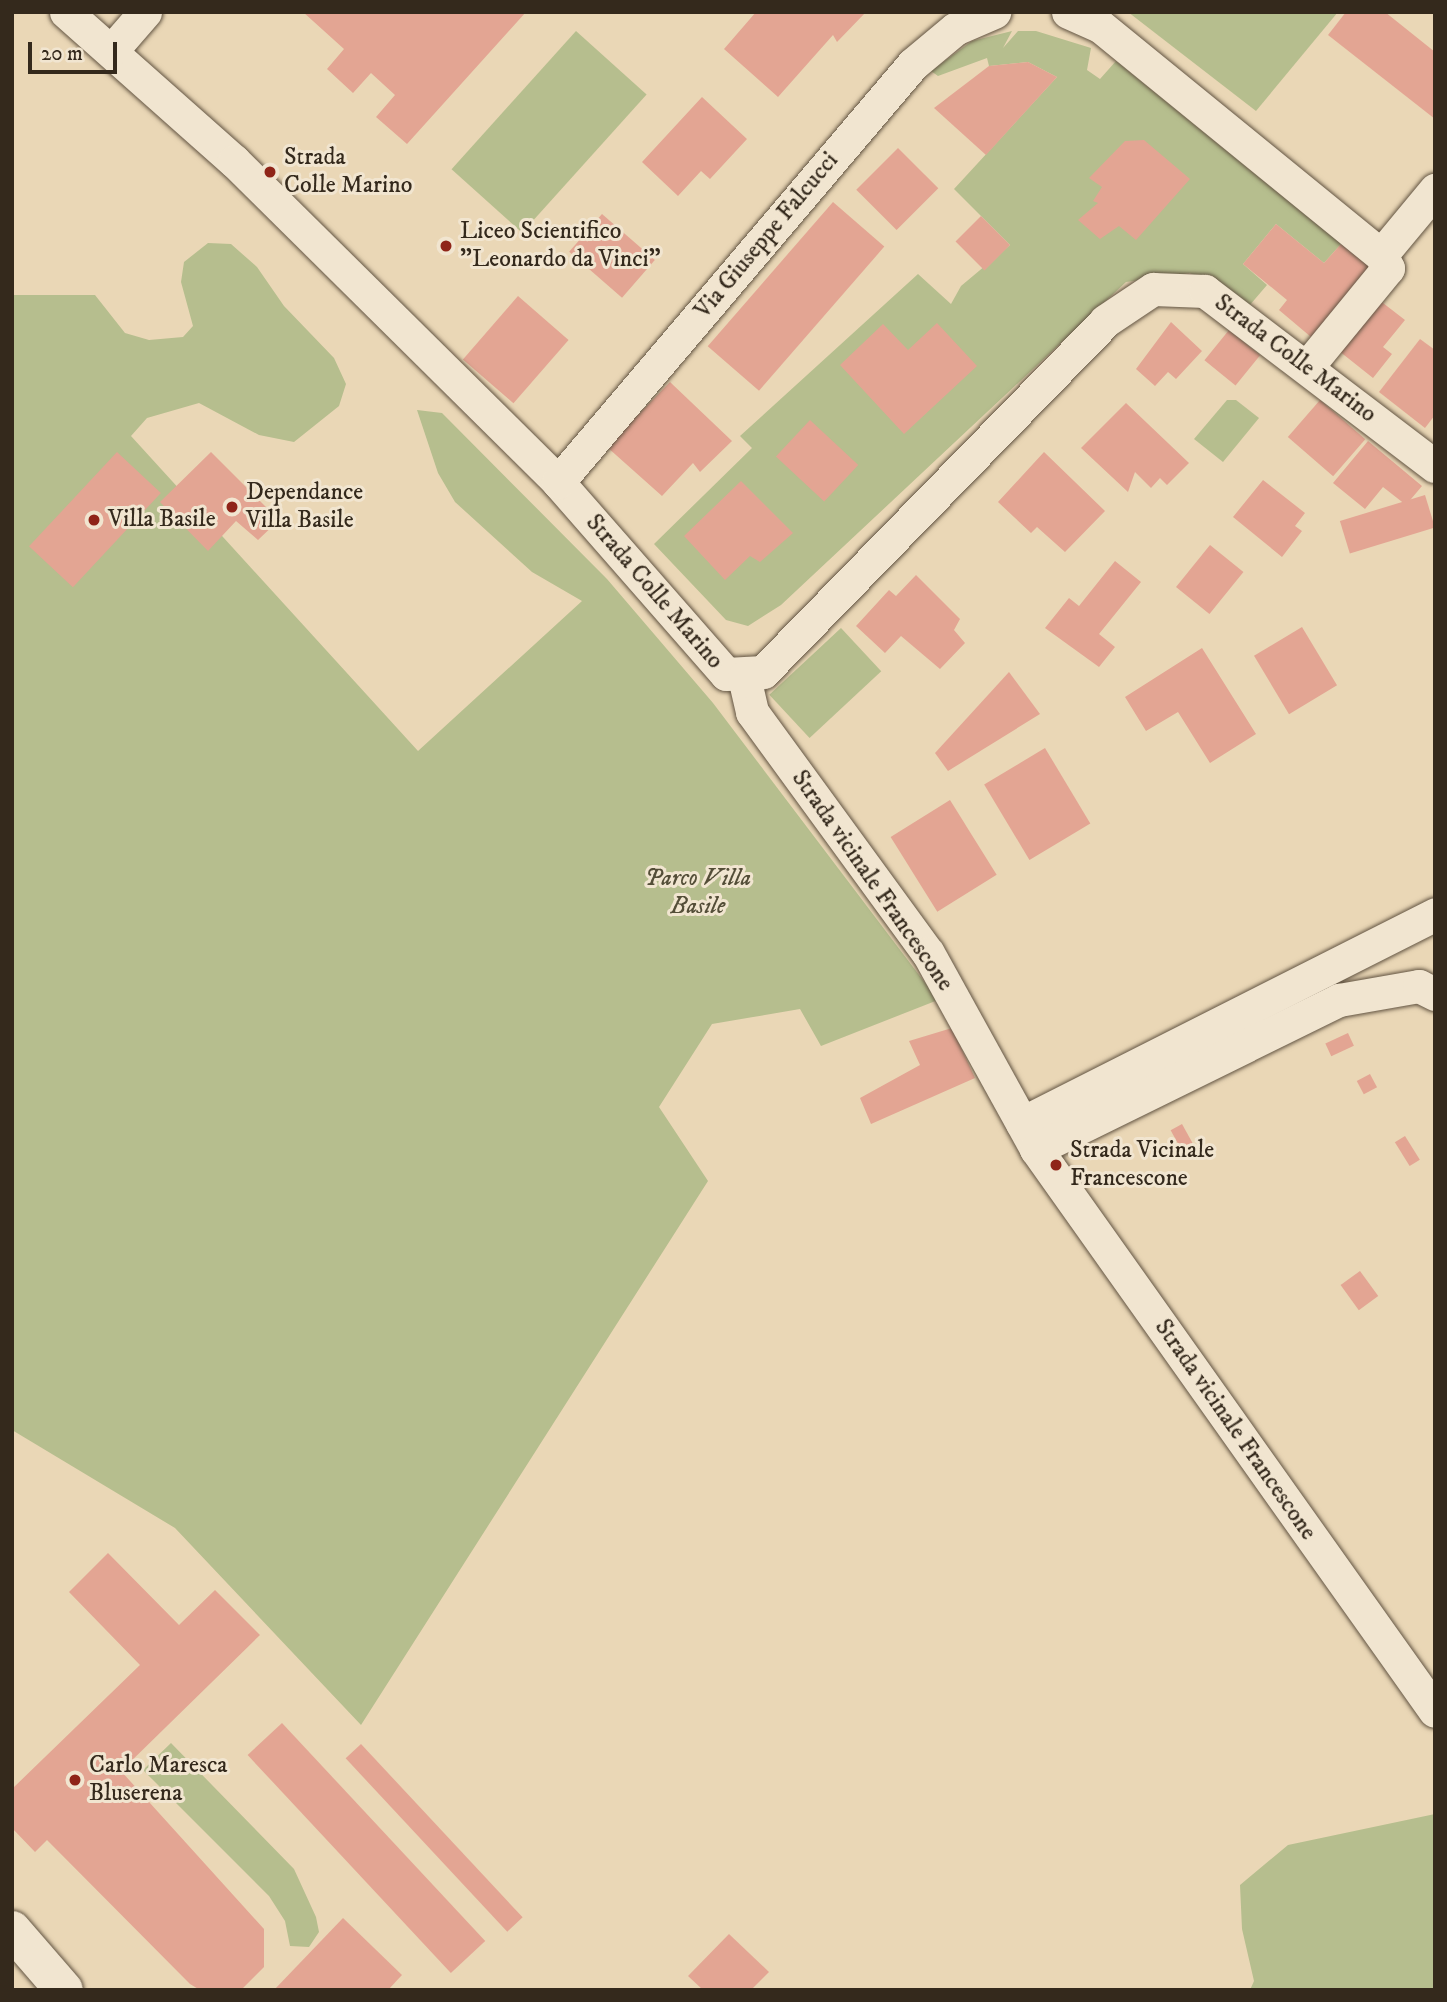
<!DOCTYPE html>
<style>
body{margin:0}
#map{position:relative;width:1447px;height:2002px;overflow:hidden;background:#ead7b6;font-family:"IM FELL DW Pica",serif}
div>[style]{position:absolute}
.green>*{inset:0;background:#b6be8e;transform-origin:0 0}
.building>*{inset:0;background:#e3a593;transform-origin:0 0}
.roads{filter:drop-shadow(0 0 2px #625442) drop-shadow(0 0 2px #625442)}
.street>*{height:33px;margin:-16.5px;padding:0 16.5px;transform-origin:16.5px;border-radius:16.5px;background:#f1e5d0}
.secondary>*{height:38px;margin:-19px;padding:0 19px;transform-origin:19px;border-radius:19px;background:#f1e5d0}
.dots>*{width:19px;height:19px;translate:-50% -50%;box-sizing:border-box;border:4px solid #f1e5d0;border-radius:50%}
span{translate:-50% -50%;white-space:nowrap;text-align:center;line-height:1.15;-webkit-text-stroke:6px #f1e5d0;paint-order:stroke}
.poi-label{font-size:24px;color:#34291c}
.left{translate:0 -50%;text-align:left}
.street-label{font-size:24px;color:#34291c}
.park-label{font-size:24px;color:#544e38;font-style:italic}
.frame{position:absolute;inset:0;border:14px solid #34291c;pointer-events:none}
.scale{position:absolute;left:28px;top:42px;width:89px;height:32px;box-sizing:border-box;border:4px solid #34291c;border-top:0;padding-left:9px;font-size:21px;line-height:24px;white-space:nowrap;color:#34291c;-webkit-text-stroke:5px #f1e5d0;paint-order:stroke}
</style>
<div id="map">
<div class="green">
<div style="clip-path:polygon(1128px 12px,1338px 12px,1256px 111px)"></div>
<div style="left:576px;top:31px;width:95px;height:186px;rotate:42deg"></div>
<div style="clip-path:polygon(1012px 31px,1003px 48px,1018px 31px,1036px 31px,1091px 48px,1087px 70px,1100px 79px,1116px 61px,1341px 244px,1324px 263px,1276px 224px,1243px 264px,1267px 285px,1249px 306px,1190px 273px,1126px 282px,781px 605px,748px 626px,726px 620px,654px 544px,752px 448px,740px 436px,918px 274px,951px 304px,961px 286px,1010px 245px,954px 189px,1057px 77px,1028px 62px,989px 66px,987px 58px,938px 76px,931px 71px,972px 41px)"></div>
<div style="clip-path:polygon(208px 243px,231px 244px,257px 267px,284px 306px,334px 358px,346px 384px,339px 406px,294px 442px,259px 435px,199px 403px,147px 418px,131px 436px,418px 751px,582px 601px,532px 572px,455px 502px,438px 473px,417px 410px,442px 413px,607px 579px,713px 703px,938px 1000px,821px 1046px,800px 1009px,712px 1024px,659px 1107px,708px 1181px,361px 1725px,175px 1528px,12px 1430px,12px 295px,95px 295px,125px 333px,149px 340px,183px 337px,193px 326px,181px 282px,184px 262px)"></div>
<div style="clip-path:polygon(1227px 400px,1236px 400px,1259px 418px,1223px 462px,1194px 439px)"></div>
<div style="left:841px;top:628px;width:59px;height:98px;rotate:47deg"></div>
<div style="clip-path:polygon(171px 1743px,294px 1869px,316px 1917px,319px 1932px,309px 1947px,290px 1946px,285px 1921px,269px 1896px,143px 1770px)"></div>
<div style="clip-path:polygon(1435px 1814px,1435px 1990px,1250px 1990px,1254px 1981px,1242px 1929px,1240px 1885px,1288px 1845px)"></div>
</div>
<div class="building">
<div style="clip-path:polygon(303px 12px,526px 12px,407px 144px,376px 117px,395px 95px,371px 73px,353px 93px,327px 69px,344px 49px)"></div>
<div style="clip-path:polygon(756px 12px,866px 12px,837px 42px,833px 35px,778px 97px,724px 49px)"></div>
<div style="clip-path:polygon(1346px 12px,1385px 12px,1435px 52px,1435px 119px,1328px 35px)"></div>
<div style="clip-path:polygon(1028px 62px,1057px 77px,986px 155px,934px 108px,989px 66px)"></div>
<div style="clip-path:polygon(702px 97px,747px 139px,710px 179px,701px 171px,678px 196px,642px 162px)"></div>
<div style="clip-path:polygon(1144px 140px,1190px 179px,1136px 240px,1119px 226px,1100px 239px,1078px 220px,1098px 203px,1093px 201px,1102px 187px,1089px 178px,1125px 141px)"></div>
<div style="left:898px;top:148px;width:57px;height:59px;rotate:45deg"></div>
<div style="left:833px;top:202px;width:68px;height:191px;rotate:41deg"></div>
<div style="left:602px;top:214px;width:70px;height:50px;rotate:41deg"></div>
<div style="left:981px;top:216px;width:41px;height:36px;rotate:45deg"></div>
<div style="clip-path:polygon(1276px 224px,1324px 263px,1341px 244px,1378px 274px,1311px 337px,1279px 310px,1287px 300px,1243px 264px)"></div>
<div style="clip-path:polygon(1370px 293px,1405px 320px,1383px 347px,1392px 354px,1373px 378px,1329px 343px)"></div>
<div style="left:518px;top:296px;width:67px;height:84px;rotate:41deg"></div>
<div style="clip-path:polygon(1171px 322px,1202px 351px,1176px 379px,1168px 372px,1155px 386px,1136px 369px)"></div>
<div style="clip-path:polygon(937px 323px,977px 366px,904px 434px,840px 365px,883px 324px,908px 350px)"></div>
<div style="left:1229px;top:330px;width:40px;height:39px;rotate:39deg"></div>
<div style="clip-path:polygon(1420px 339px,1435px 350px,1435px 415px,1425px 428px,1379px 392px)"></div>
<div style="clip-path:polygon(670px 382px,732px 441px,700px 472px,693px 463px,662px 496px,607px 447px)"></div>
<div style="left:1320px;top:400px;width:60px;height:49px;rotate:41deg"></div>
<div style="clip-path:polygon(1126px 403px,1189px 463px,1167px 485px,1160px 478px,1151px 488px,1135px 472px,1128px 492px,1081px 448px)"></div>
<div style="left:810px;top:420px;width:66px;height:50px;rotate:43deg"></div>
<div style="clip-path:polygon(1368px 441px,1422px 486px,1406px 505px,1383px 487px,1365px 509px,1333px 483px)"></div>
<div style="left:117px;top:452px;width:60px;height:129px;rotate:43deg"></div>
<div style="clip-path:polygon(211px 452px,279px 520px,258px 540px,236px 521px,208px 551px,160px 502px)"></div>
<div style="clip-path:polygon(1044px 452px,1105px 511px,1065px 552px,1037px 527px,1031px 533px,998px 502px)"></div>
<div style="clip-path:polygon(1263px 480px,1305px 513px,1295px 526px,1302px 531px,1282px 557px,1233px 517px)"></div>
<div style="clip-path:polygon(741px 481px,793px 533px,760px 562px,750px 556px,725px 580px,684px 536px)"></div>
<div style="left:1425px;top:495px;width:34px;height:89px;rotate:73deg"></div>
<div style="left:1210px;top:545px;width:43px;height:54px;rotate:39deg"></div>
<div style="clip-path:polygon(1115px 561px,1141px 582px,1099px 634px,1115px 647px,1099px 667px,1045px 628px,1069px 598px,1079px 606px)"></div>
<div style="clip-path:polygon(916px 575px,960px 619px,954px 630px,965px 643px,940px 669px,901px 636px,885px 653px,856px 626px,889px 590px,896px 596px)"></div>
<div style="left:1302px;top:627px;width:68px;height:56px;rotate:59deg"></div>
<div style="clip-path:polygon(1202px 648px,1256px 734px,1210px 763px,1178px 712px,1146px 731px,1125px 697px)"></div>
<div style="clip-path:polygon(1009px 672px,1040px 714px,948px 771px,935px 753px)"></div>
<div style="left:1045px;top:748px;width:88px;height:71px;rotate:59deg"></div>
<div style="left:950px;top:800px;width:88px;height:70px;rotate:58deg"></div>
<div style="clip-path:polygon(952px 1028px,975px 1078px,871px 1124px,860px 1098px,920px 1065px,909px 1041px)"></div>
<div style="left:1348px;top:1033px;width:14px;height:25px;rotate:65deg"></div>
<div style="left:1370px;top:1074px;width:15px;height:15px;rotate:62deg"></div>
<div style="left:1182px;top:1124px;width:26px;height:13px;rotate:61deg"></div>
<div style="left:1405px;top:1136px;width:28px;height:12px;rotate:58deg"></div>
<div style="left:1360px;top:1271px;width:31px;height:24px;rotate:54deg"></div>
<div style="clip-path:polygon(108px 1553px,179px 1625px,215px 1590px,260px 1635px,121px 1771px,264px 1929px,264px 1967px,241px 1990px,200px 1990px,190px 1984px,47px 1840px,35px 1852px,12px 1828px,12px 1789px,140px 1665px,69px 1592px)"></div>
<div style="left:282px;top:1723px;width:298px;height:47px;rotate:47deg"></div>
<div style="left:361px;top:1744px;width:237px;height:21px;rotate:47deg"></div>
<div style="clip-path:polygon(343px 1918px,402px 1975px,388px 1990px,274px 1990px)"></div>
<div style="clip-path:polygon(729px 1934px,769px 1972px,751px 1990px,703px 1990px,688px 1976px)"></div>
</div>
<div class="roads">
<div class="street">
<div style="left:66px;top:12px;width:225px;rotate:41.6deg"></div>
<div style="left:234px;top:161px;width:456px;rotate:44.7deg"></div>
<div style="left:558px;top:482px;width:255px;rotate:48.8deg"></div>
<div style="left:726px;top:674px;width:37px;rotate:-3deg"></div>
<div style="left:763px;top:672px;width:490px;rotate:-45.7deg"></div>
<div style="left:1105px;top:321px;width:58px;rotate:-33.7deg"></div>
<div style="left:1153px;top:289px;width:52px;rotate:2.2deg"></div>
<div style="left:1205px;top:291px;width:289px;rotate:37.3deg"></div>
<div style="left:1068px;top:12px;width:35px;rotate:24deg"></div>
<div style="left:1100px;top:26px;width:362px;rotate:39.2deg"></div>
<div style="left:1381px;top:255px;width:15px;rotate:62deg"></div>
<div style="left:1388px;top:268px;width:128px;rotate:129.3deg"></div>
<div style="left:113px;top:49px;width:49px;rotate:-49.1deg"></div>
<div style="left:1381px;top:255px;width:85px;rotate:-50.3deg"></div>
<div style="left:558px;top:482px;width:548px;rotate:-49.66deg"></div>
<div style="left:913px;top:64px;width:55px;rotate:-39.8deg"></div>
<div style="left:955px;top:29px;width:43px;rotate:-23.6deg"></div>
<div style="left:744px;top:677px;width:36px;rotate:77deg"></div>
<div style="left:752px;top:712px;width:298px;rotate:53.9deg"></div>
<div style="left:928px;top:953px;width:224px;rotate:61.1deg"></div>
<div style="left:1036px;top:1149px;width:689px;rotate:54.63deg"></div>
<div style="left:1022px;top:1123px;width:463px;rotate:-26.8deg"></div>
<div style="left:1036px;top:1149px;width:338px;rotate:-26.2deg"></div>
<div style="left:1339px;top:1000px;width:81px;rotate:-9.9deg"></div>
<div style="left:1419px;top:986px;width:18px;rotate:27deg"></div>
</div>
<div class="secondary">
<div style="left:12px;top:1930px;width:79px;rotate:49.1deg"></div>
</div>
</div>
<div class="dots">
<div style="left:270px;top:172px;background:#8f2418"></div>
<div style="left:446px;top:246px;background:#8f2418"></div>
<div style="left:232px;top:507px;background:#8f2418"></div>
<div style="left:94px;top:520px;background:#8f2418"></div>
<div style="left:1056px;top:1165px;background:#8f2418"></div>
<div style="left:75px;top:1780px;background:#8f2418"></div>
</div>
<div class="poi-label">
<span class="left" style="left:284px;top:172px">Strada<br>Colle Marino</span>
<span class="left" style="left:460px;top:246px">Liceo Scientifico<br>"Leonardo da Vinci"</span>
<span class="left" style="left:246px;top:507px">Dependance<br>Villa Basile</span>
<span class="left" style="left:108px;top:520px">Villa Basile</span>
<span class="left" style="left:1070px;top:1165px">Strada Vicinale<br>Francescone</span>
<span class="left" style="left:89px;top:1780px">Carlo Maresca<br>Bluserena</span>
</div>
<div class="street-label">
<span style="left:767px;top:236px;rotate:-50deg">Via Giuseppe Falcucci</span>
<span style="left:1295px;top:359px;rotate:37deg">Strada Colle Marino</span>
<span style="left:654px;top:592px;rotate:49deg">Strada Colle Marino</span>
<span style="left:872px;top:881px;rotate:55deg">Strada vicinale Francescone</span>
<span style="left:1235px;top:1430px;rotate:55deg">Strada vicinale Francescone</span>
</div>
<div class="park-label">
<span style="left:698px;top:893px">Parco Villa<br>Basile</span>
</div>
<div class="frame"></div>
<div class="scale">20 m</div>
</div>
